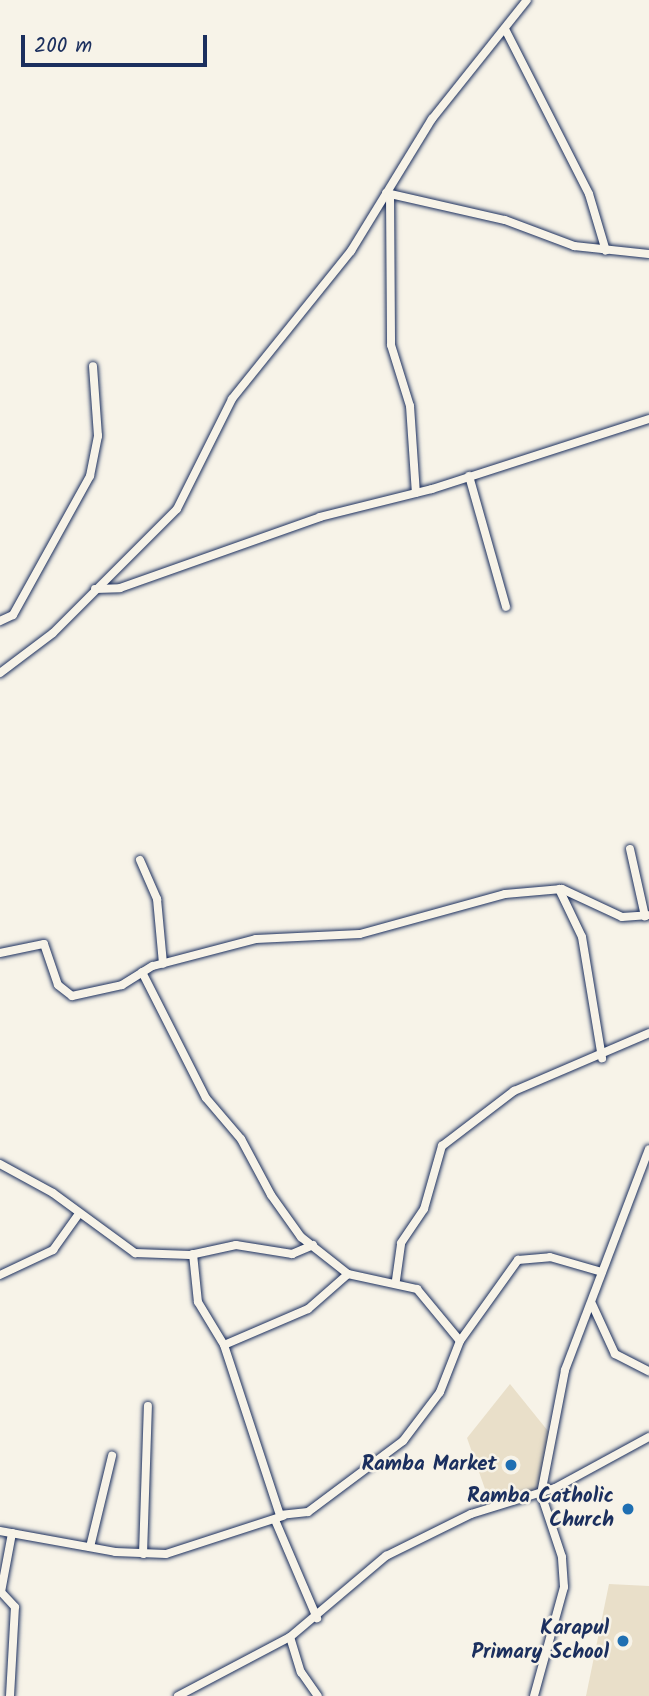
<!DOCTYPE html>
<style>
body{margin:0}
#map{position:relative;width:649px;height:1696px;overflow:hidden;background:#f7f3e8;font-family:Kalam,sans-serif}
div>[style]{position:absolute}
.built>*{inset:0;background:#e9dfc9}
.roads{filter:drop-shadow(0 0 2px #1b2f5e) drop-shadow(0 0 2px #1b2f5e)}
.minor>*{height:8px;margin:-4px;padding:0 4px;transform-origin:4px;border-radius:4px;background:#f7f3e8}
.dots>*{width:19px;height:19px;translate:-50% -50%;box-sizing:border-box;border:4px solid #f7f3e8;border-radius:50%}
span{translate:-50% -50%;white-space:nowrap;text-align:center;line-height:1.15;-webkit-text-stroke:5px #f7f3e8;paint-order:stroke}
.poi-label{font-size:21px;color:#1b2f5e;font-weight:700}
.right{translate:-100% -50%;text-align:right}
.scale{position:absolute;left:21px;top:35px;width:186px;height:32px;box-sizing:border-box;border:4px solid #1b2f5e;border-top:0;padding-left:9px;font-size:21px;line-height:24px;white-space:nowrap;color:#1b2f5e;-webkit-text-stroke:5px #f7f3e8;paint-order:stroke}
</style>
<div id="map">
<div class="built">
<div style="clip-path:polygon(510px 1384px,552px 1436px,539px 1492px,490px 1503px,467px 1438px)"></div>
<div style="clip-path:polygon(609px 1584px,649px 1586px,649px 1696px,586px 1696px)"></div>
</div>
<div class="roads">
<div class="minor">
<div style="left:505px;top:29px;width:185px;rotate:63deg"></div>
<div style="left:589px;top:194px;width:59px;rotate:73.4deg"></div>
<div style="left:386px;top:193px;width:122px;rotate:12.8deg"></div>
<div style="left:505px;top:220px;width:74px;rotate:20.6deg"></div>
<div style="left:574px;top:246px;width:75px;rotate:6.1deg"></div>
<div style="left:390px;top:194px;width:151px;rotate:89.6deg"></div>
<div style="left:391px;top:345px;width:64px;rotate:72.7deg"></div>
<div style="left:410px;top:406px;width:87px;rotate:86.1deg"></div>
<div style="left:469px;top:476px;width:136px;rotate:74.2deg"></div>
<div style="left:95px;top:589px;width:25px;rotate:-2deg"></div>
<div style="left:120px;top:588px;width:212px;rotate:-19.5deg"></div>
<div style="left:320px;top:517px;width:115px;rotate:-14deg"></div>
<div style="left:432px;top:489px;width:228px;rotate:-17.9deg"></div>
<div style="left:0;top:621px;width:14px;rotate:-25deg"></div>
<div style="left:13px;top:615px;width:159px;rotate:-61deg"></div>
<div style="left:90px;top:476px;width:41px;rotate:-78.7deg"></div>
<div style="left:98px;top:436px;width:70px;rotate:-94.1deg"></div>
<div style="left:0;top:673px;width:66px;rotate:-37deg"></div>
<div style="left:53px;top:633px;width:175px;rotate:-45deg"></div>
<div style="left:177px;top:509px;width:123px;rotate:-63.4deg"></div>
<div style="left:232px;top:399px;width:190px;rotate:-51.2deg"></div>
<div style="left:351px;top:251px;width:155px;rotate:-58.5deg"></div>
<div style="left:432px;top:119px;width:152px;rotate:-51.4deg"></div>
<div style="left:630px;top:849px;width:69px;rotate:77.4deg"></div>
<div style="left:140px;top:860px;width:43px;rotate:66.4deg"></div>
<div style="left:157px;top:899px;width:65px;rotate:84.7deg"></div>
<div style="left:559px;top:889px;width:53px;rotate:64.4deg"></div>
<div style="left:582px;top:937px;width:123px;rotate:80.6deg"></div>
<div style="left:0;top:953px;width:45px;rotate:-11.6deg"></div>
<div style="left:44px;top:944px;width:43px;rotate:71.1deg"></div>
<div style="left:58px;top:985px;width:18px;rotate:38deg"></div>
<div style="left:72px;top:996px;width:51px;rotate:-12.4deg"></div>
<div style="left:122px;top:985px;width:36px;rotate:-32deg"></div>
<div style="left:153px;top:966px;width:106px;rotate:-14.7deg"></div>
<div style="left:256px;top:939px;width:104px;rotate:-2.8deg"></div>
<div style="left:360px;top:934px;width:150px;rotate:-15.4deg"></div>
<div style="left:505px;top:894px;width:57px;rotate:-5deg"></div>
<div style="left:562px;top:889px;width:66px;rotate:25deg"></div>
<div style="left:622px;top:917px;width:27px;rotate:-4deg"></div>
<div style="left:142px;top:972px;width:141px;rotate:63.1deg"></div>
<div style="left:206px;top:1098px;width:54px;rotate:49.5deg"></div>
<div style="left:241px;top:1139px;width:64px;rotate:61.8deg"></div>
<div style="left:271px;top:1195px;width:52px;rotate:54.5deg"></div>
<div style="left:301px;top:1237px;width:60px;rotate:38.2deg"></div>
<div style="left:348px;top:1274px;width:71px;rotate:12.3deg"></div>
<div style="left:417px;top:1289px;width:67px;rotate:50.4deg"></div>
<div style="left:460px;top:1341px;width:100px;rotate:-54.4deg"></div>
<div style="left:518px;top:1260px;width:32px;rotate:-5deg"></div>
<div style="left:550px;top:1257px;width:54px;rotate:16.1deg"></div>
<div style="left:0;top:1164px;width:60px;rotate:28.7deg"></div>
<div style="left:53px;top:1193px;width:102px;rotate:36.2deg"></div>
<div style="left:135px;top:1253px;width:55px;rotate:2.1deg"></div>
<div style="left:190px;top:1255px;width:47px;rotate:-12.3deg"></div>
<div style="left:236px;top:1245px;width:57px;rotate:9.1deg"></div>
<div style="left:292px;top:1254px;width:23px;rotate:-23deg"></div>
<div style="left:193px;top:1254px;width:48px;rotate:84.1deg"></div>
<div style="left:198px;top:1302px;width:50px;rotate:58.8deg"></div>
<div style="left:348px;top:1274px;width:53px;rotate:138.8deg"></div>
<div style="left:308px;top:1309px;width:91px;rotate:156.8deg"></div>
<div style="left:224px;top:1345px;width:179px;rotate:71.8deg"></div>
<div style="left:280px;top:1515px;width:28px;rotate:-6deg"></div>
<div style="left:308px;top:1512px;width:119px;rotate:-36.8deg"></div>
<div style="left:403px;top:1441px;width:61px;rotate:-52.9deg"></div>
<div style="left:440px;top:1392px;width:55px;rotate:-68.6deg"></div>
<div style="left:0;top:1275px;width:59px;rotate:-25.3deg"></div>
<div style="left:53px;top:1250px;width:43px;rotate:-54.5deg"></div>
<div style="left:396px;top:1280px;width:37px;rotate:-82deg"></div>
<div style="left:401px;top:1243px;width:41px;rotate:-55.9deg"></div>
<div style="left:424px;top:1209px;width:66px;rotate:-74.1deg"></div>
<div style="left:442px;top:1146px;width:91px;rotate:-37.4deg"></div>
<div style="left:514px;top:1091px;width:147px;rotate:-23.2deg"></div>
<div style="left:592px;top:1304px;width:55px;rotate:65.3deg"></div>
<div style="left:615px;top:1354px;width:38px;rotate:27deg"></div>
<div style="left:275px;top:1520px;width:107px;rotate:66.8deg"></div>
<div style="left:0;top:1531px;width:117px;rotate:10.3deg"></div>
<div style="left:115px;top:1552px;width:51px;rotate:2.2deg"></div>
<div style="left:166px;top:1554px;width:123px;rotate:-18deg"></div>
<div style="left:90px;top:1547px;width:94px;rotate:-76.4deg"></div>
<div style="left:143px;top:1554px;width:148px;rotate:-88.1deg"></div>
<div style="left:290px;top:1637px;width:37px;rotate:73deg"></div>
<div style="left:301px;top:1672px;width:29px;rotate:55deg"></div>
<div style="left:10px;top:1696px;width:89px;rotate:-86.8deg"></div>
<div style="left:15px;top:1607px;width:21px;rotate:-133deg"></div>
<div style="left:1px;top:1592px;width:60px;rotate:-79.4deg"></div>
<div style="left:178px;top:1696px;width:127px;rotate:-27.8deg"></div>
<div style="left:290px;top:1637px;width:126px;rotate:-40.2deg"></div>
<div style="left:386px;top:1556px;width:95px;rotate:-26.3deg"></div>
<div style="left:471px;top:1514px;width:88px;rotate:-17.2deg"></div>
<div style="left:555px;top:1488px;width:107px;rotate:-28.5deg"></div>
<div style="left:534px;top:1696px;width:113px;rotate:-74.6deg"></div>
<div style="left:564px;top:1587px;width:30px;rotate:-94deg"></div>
<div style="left:562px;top:1557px;width:66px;rotate:-108.4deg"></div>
<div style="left:541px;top:1494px;width:126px;rotate:-79deg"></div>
<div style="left:565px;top:1370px;width:236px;rotate:-69.2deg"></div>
</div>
</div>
<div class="dots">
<div style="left:511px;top:1465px;background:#1f6fb2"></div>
<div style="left:628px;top:1509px;background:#1f6fb2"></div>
<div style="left:623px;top:1641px;background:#1f6fb2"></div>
</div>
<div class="poi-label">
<span class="right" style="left:497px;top:1465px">Ramba Market</span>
<span class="right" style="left:614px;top:1509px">Ramba Catholic<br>Church</span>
<span class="right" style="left:609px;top:1641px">Karapul<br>Primary School</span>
</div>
<div class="scale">200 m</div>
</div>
